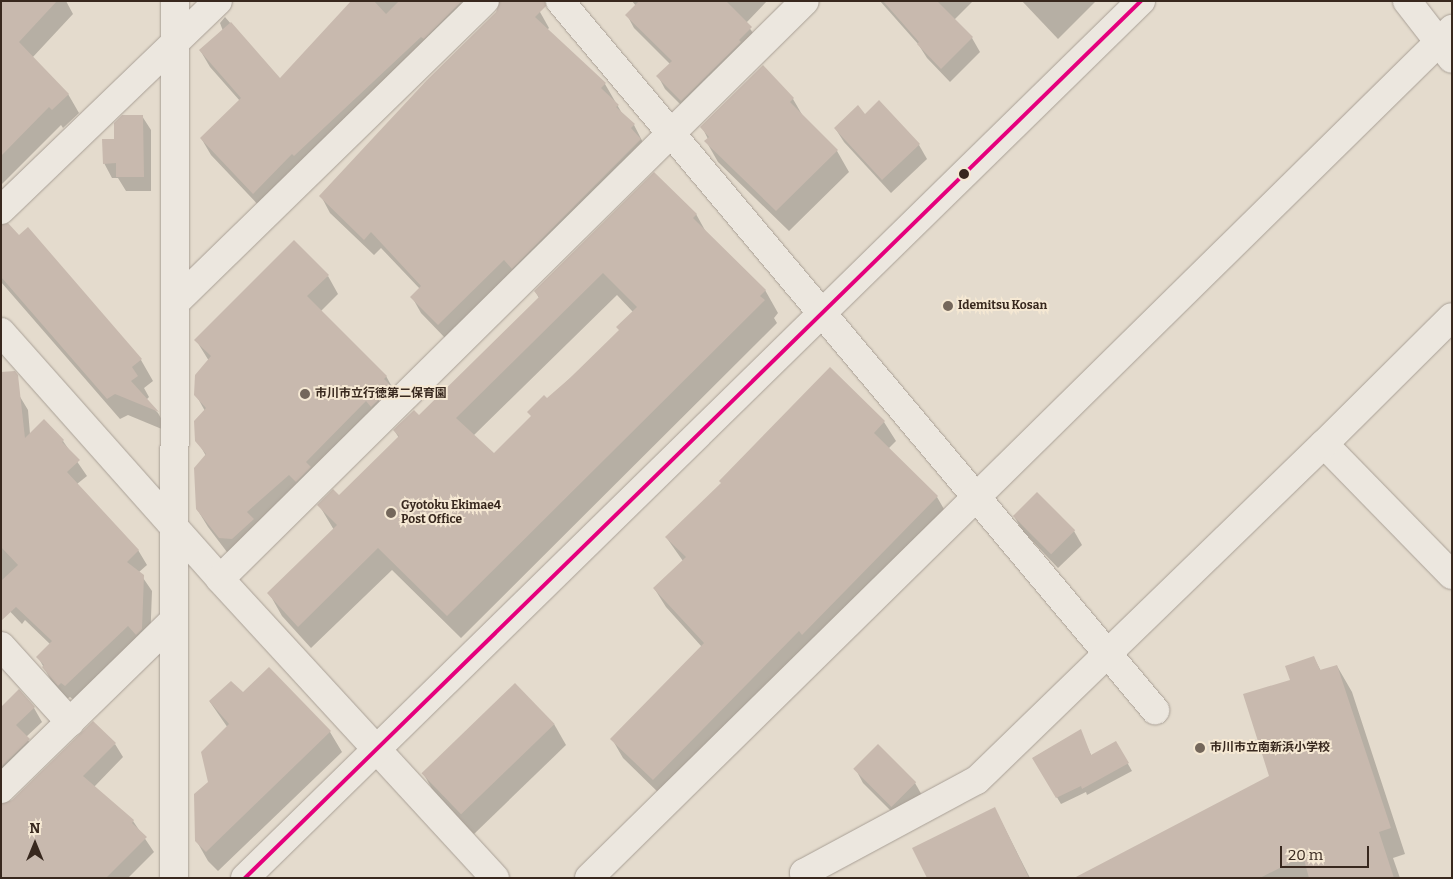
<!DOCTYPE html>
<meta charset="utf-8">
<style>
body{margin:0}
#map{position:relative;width:1453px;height:879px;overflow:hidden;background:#e4dbcd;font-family:Bitter,"Noto Sans JP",serif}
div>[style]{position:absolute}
.shadow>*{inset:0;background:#0003}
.building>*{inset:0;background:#c8b9ae;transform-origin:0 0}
.roads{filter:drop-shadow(0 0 1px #a9a096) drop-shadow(0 0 1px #a9a096)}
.minor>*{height:28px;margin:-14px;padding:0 14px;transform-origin:14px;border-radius:14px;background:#ece7df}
.bus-1>*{height:4px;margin:-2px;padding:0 2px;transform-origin:2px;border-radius:2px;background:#e5007d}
.dots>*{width:14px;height:14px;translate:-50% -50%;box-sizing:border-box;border:2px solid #f5e8d3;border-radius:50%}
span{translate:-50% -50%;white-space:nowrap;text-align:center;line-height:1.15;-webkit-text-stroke:4px #f5e8d3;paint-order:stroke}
.poi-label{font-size:12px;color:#38281e;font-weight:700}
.left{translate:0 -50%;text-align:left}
.frame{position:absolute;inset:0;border:2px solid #38281e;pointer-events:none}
.north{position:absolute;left:10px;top:819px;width:50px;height:50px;-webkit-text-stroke:4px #f5e8d3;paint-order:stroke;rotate:0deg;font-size:14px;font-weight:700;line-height:20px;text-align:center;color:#38281e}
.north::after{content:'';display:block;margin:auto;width:18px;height:22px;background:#38281e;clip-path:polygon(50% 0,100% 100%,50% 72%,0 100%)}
.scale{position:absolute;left:1280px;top:846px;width:89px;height:22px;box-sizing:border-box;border:2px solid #38281e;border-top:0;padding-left:6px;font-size:15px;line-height:18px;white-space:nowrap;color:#38281e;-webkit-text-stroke:4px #f5e8d3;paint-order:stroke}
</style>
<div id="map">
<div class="shadow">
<div style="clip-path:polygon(1px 1px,66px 1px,73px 14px,32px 58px,68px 94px,79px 113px,63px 128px,61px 125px,1px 185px)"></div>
<div style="clip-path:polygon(353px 1px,529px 1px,540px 12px,549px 28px,547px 30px,605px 84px,623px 115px,634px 125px,650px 156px,448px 341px,421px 313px,412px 297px,420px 289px,381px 248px,374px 255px,330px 213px,321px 196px,497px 13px,501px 3px,491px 2px,263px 210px,211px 155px,201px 138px,240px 101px,210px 67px,200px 50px,223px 31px,220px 23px,225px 17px,280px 80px)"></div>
<div style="clip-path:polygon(632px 1px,767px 1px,746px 23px,758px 40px,689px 113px,665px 89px,658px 76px,670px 64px,634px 28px,627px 15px,636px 6px)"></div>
<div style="clip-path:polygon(880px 1px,973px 1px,954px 20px,972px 38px,980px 52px,950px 82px,927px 58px,918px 44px)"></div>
<div style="clip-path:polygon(1022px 1px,1096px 1px,1058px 39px)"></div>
<div style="clip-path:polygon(763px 66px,793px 99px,804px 118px,837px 151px,849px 172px,789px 231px,718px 162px,706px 141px,708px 139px,702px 127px)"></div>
<div style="clip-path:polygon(142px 116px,151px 130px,151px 191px,126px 191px,118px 178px,112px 178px,104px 163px,115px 140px)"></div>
<div style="clip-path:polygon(835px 128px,919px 145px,927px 159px,891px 193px,844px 142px)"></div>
<div style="clip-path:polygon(evenodd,696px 214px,706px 232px,765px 290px,778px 313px,774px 318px,777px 323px,461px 638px,392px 570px,311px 648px,282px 616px,269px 593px,334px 530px,319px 505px,339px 497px,399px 438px,394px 430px,419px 417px,539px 298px,535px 291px,696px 214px,617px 295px,633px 312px,620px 331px,547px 400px,529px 412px,532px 417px,494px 455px,473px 436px,617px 295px)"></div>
<div style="clip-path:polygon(1px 240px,141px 360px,153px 381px,144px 388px,149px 397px,146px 400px,158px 413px,169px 432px,128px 415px,120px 419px,1px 282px)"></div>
<div style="clip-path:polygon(328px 276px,338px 294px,321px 311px,386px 376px,396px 394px,230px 556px,208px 527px,197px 509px,206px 456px,197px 440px,205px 411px,196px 395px,209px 361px,196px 340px)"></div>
<div style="clip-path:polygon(830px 369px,884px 422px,896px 441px,888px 449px,937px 497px,948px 516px,664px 798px,623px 758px,612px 739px,702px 647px,666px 607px,654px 588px,683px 561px,666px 537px,722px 484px)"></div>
<div style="clip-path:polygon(1px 376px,19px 395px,28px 410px,30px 434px,63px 441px,87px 476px,77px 484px,138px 550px,147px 565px,139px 572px,152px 591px,150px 644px,74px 700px,70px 697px,67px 699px,52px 682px,38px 657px,51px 645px,25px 620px,22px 624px,1px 602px)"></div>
<div style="clip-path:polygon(1014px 516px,1074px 531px,1082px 545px,1058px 568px,1022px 530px)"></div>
<div style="clip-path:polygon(1314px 658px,1321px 671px,1337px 666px,1352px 692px,1405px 854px,1393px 858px,1400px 878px,1077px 878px,1271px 777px,1292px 680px)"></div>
<div style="clip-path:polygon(269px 669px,330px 732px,342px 752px,218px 871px,208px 861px,196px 840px,209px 782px,228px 728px,210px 702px,243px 694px)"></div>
<div style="clip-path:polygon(19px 691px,34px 708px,42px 722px,26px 737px,37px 754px,1px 791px,1px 708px)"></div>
<div style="clip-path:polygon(554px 724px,566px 745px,474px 834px,435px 794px,423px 773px)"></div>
<div style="clip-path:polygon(1080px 731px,1092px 757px,1116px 743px,1132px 771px,1087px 795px,1086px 792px,1061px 804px,1033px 758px)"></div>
<div style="clip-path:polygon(115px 744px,123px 757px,94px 787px,133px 821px,154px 852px,128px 878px,1px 878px,5px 805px)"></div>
<div style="clip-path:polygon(878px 746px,915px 783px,923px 797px,900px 820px,863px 783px,855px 768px)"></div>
<div style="clip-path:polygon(995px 809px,1030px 878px,928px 878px)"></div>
</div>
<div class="building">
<div style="clip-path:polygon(1px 1px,57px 1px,19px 42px,69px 94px,52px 110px,49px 107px,1px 156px)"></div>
<div style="clip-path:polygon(351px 1px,374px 1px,386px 14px,399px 1px,462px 1px,424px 39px,421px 37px,294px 156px,292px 154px,253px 194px,200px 138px,241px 98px,199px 50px,231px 22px,280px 78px)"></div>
<div style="clip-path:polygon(500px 1px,545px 1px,546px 6px,535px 17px,606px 83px,601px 88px,619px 105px,616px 107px,635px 124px,631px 128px,641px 139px,512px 269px,504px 260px,438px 325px,410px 297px,421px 286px,371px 232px,364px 240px,319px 196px,427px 80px,496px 12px)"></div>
<div style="clip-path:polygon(639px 1px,726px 1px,752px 27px,739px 40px,741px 42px,681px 101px,656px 76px,672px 61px,625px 15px)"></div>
<div style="clip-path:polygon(883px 1px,937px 1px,973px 37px,941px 69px,917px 44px,919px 42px)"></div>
<div style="clip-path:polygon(763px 65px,794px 98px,790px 102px,838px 150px,776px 211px,704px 141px,709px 137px,700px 127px)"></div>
<div style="clip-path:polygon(879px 100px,920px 144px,882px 180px,834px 128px,858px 105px,865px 114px)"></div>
<div style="clip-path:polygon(122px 115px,143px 115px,144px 177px,116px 177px,116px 163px,103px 164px,102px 139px,114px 139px,114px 123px)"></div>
<div style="clip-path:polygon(evenodd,654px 172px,697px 214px,693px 218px,766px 290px,760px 296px,765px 300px,447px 616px,378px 548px,298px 627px,267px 593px,337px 525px,317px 505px,333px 489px,339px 495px,399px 436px,393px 430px,414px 410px,419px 415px,539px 297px,534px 291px,654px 172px,603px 273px,637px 307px,616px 327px,619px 330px,570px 378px,547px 398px,544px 395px,527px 412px,531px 416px,494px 453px,456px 418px,603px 273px)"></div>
<div style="clip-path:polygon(8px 223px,19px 235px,28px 227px,142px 359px,132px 367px,138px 376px,131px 381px,159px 412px,115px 394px,107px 399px,1px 277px,1px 225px)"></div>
<div style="clip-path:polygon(294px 240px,329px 275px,307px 296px,387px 376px,384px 379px,392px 387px,371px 407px,366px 401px,306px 462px,311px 467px,296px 482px,289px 475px,247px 512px,254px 519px,232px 539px,219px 538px,196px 509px,194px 468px,206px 454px,195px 441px,194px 421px,206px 408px,194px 395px,195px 375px,211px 356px,194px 340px)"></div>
<div style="clip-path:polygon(830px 367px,885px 421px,874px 433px,938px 496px,802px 635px,799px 631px,653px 780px,610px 739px,704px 643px,653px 588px,686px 557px,665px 537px,721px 483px,719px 481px)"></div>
<div style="clip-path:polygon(15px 371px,18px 375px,25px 438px,44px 419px,64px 440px,62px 442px,80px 460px,67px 472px,139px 550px,127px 562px,144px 575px,142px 629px,136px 635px,128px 626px,65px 686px,61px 683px,58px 686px,42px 667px,44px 665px,36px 657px,52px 641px,16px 607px,1px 621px,1px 581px,18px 565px,1px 547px,1px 372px)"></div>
<div style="left:1037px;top:492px;width:54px;height:34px;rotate:45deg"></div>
<div style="clip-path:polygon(1314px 656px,1320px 670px,1337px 665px,1391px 828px,1379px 832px,1394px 878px,1309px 878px,1303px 856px,1260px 878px,1074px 878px,1269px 776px,1243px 694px,1290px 680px,1285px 666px)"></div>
<div style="clip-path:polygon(269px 667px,331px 731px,206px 852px,195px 841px,194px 794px,208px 782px,201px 752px,229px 724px,209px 701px,231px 681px,243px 692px)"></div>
<div style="left:515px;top:683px;width:57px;height:130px;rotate:46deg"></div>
<div style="clip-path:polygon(19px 689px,35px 707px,16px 725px,30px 739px,1px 767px,1px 707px)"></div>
<div style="clip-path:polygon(93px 721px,116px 743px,83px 776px,134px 820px,132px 823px,147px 837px,106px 878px,1px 878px,1px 804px,12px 800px)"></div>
<div style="clip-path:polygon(1081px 729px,1091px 755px,1116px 741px,1129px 763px,1082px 789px,1081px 786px,1056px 798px,1032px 758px)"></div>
<div style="left:878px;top:744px;width:54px;height:35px;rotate:45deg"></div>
<div style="clip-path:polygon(995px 807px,1029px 878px,927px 878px,912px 848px)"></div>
</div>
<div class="roads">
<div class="minor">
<div style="left:560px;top:1px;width:926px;rotate:50deg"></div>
<div style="left:1407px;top:1px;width:73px;rotate:52.2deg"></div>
<div style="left:1px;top:210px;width:301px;rotate:-43.9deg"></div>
<div style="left:175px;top:303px;width:433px;rotate:-44.3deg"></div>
<div style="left:1px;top:332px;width:330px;rotate:48.4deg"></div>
<div style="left:220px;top:579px;width:406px;rotate:47.4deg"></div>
<div style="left:1324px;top:444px;width:183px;rotate:45.7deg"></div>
<div style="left:220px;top:579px;width:822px;rotate:-44.66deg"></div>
<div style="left:1px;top:646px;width:103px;rotate:47.8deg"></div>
<div style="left:1px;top:789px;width:240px;rotate:-44.3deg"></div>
<div style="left:174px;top:878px;width:877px;rotate:-89.93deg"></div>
<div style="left:245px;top:878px;width:1254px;rotate:-44.39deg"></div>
<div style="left:589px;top:878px;width:1211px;rotate:-44.53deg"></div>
<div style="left:805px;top:878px;width:5px;rotate:-101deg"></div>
<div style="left:804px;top:873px;width:196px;rotate:-28.3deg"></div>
<div style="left:977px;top:780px;width:483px;rotate:-44.1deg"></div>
<div style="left:1324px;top:444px;width:180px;rotate:-44.8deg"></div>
</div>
</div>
<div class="bus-1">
<div style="left:245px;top:878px;width:1254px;rotate:-44.39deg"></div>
</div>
<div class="dots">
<div style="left:964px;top:174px;background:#38281e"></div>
<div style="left:948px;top:306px;background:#74675b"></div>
<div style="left:305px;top:394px;background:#74675b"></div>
<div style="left:391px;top:513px;background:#74675b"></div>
<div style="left:1200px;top:748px;background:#74675b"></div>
</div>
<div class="poi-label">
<span class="left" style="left:958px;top:306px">Idemitsu Kosan</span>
<span class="left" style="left:315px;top:394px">市川市立行徳第二保育園</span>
<span class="left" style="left:401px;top:513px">Gyotoku Ekimae4<br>Post Office</span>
<span class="left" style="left:1210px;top:748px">市川市立南新浜小学校</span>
</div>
<div class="frame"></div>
<div class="north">N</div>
<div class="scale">20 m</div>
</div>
